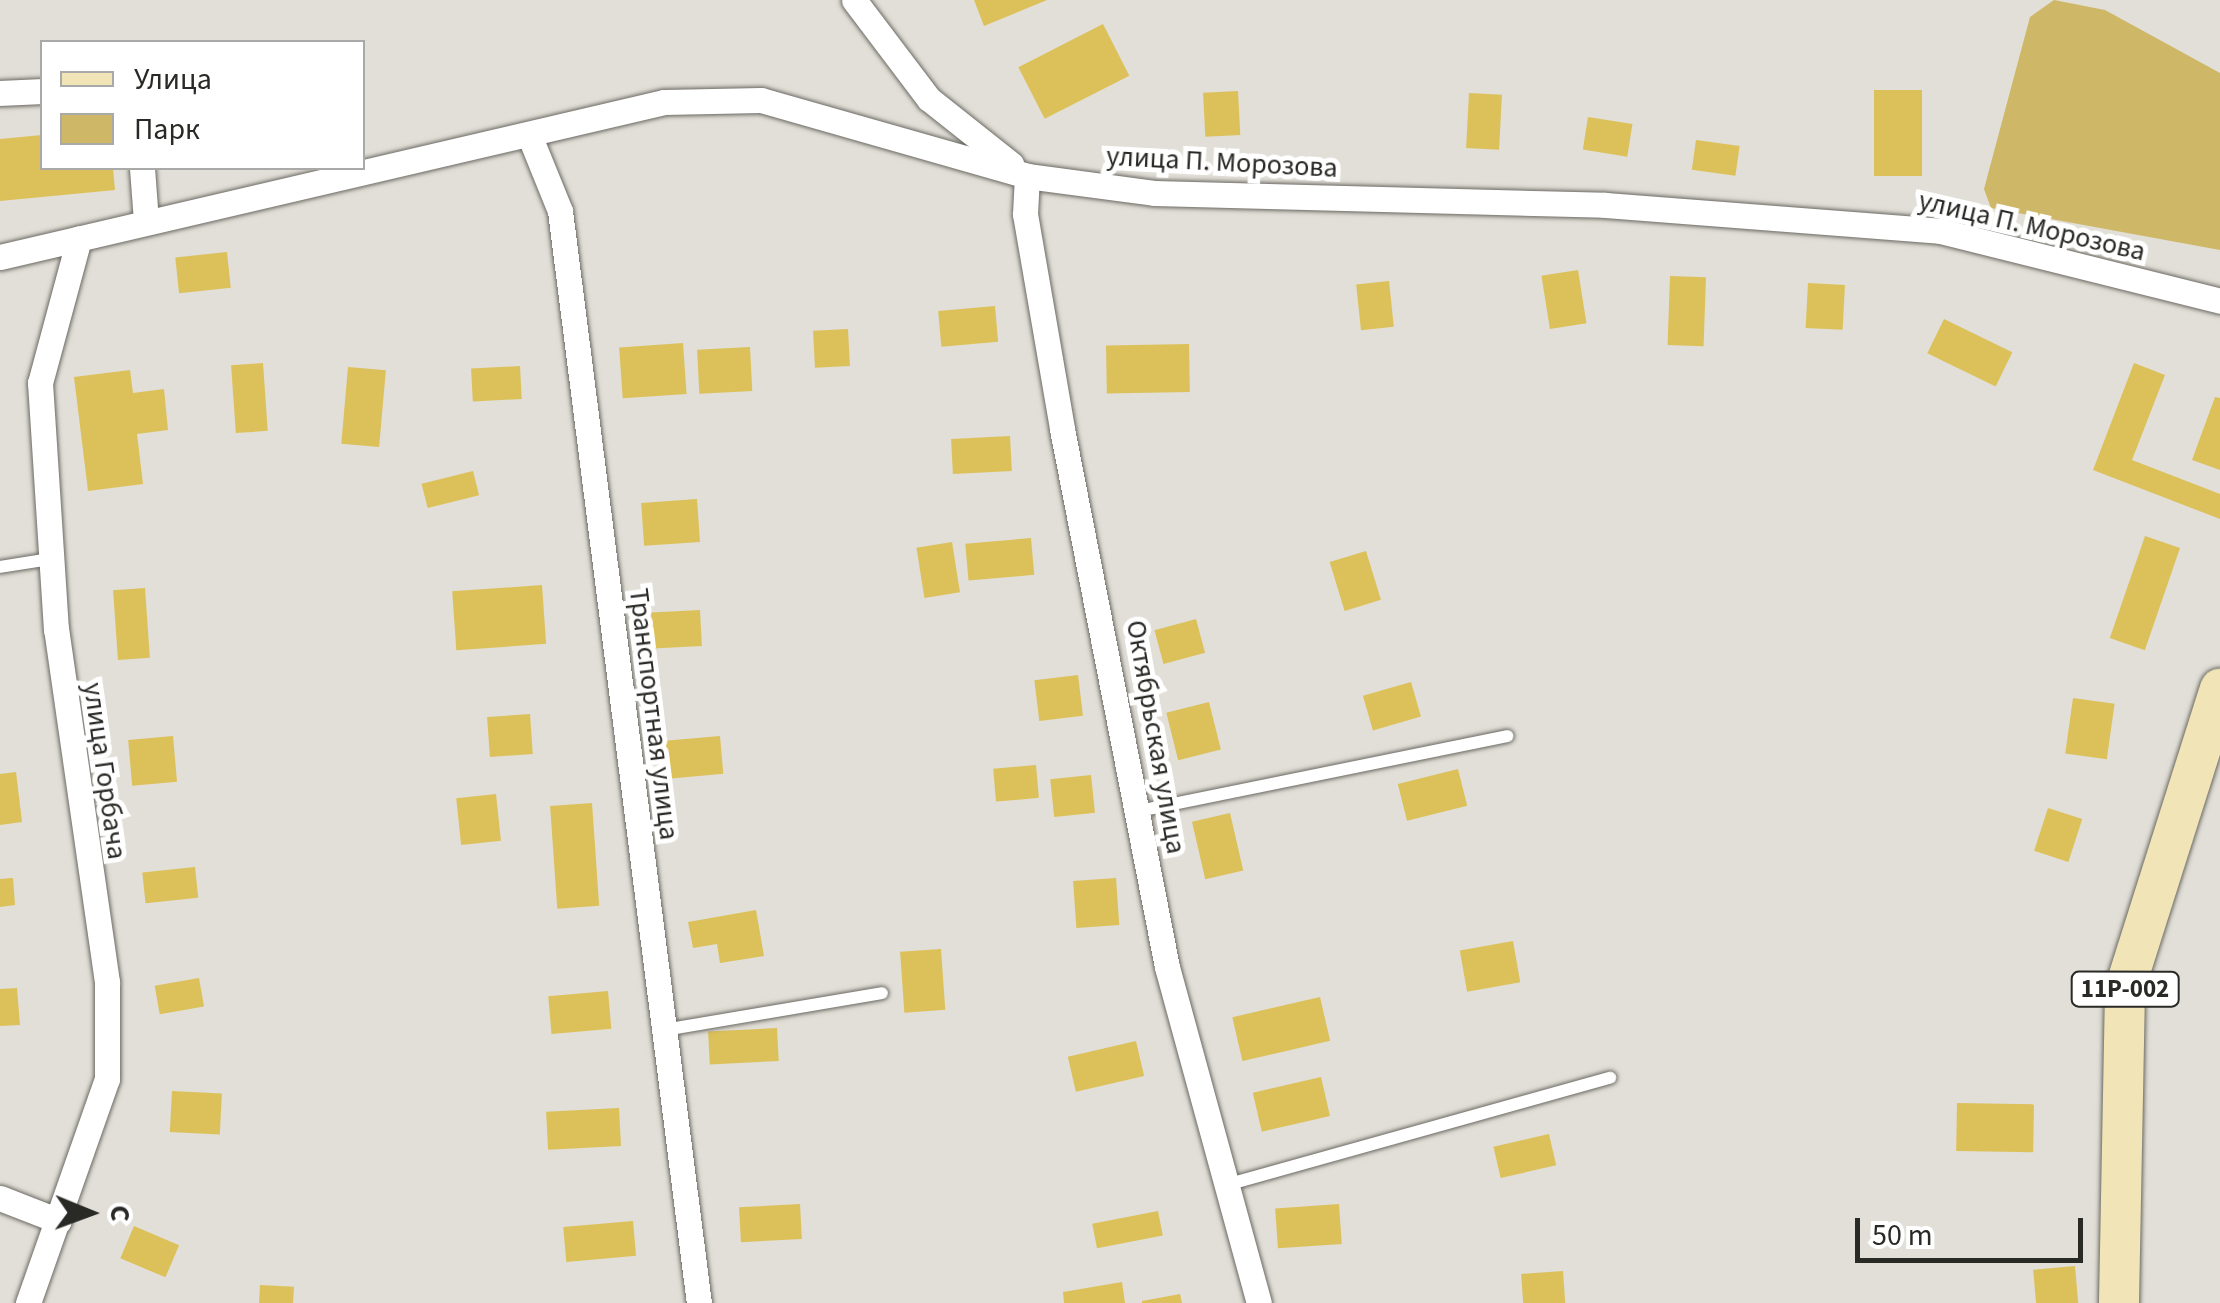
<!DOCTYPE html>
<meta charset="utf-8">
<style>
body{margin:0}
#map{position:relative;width:2220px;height:1303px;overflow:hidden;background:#e1dfd7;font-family:"Source Sans 3",sans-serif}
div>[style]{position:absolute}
.green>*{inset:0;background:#ceb867}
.building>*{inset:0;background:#dcc15a;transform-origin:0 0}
.roads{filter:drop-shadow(0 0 2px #6b6963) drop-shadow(0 0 2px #6b6963)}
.lane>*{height:12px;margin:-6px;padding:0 6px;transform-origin:6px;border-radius:6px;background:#fff}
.street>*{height:25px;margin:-12.5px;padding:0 12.5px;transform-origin:12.5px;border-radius:12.5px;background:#fff}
.primary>*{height:40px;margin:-20px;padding:0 20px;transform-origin:20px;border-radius:20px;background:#f1e4b6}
span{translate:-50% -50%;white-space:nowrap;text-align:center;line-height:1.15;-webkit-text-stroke:10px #fff;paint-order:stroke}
.shield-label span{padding:2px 8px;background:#fff;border:2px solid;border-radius:8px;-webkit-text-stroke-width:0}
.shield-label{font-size:25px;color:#292926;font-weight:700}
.street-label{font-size:28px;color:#292926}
.legend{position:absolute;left:40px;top:40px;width:325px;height:130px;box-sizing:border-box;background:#fff;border:2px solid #a9a9a8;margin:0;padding:12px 18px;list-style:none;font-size:30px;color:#292926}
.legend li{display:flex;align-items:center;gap:20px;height:50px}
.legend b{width:50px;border:2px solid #a9a9a8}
.north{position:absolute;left:40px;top:1163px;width:100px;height:100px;-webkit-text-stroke:8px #fff;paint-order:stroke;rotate:91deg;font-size:28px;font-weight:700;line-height:40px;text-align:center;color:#292926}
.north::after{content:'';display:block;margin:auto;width:35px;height:45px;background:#292926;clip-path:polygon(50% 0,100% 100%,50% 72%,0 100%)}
.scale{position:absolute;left:1855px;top:1218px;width:228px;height:45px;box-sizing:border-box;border:5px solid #292926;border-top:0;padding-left:12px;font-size:30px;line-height:35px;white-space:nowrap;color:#292926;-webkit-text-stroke:8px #fff;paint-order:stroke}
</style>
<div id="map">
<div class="green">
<div style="clip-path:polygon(2054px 0,2105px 10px,2220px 73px,2220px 250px,1991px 208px,1984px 189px,2030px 17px)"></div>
</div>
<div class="building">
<div style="clip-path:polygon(974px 0,1047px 0,984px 26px)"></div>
<div style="left:1103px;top:24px;width:58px;height:95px;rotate:63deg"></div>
<div style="left:1874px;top:90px;width:48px;height:86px"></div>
<div style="left:1238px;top:91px;width:44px;height:35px;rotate:87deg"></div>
<div style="left:1469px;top:93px;width:33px;height:55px;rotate:3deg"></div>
<div style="left:1588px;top:117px;width:45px;height:33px;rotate:9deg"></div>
<div style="clip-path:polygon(42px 135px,42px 168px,113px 168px,115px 190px,0 201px,0 139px)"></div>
<div style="left:1696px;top:140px;width:44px;height:30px;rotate:8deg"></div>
<div style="left:227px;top:252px;width:36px;height:52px;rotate:84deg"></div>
<div style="left:1578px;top:270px;width:54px;height:37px;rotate:81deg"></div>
<div style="left:1670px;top:276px;width:36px;height:69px;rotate:2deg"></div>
<div style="left:1389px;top:281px;width:46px;height:33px;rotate:84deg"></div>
<div style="left:1808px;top:283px;width:37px;height:45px;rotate:3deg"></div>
<div style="left:995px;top:306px;width:36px;height:57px;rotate:85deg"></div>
<div style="left:1944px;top:319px;width:76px;height:38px;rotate:26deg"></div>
<div style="left:848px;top:329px;width:37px;height:35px;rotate:87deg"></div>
<div style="left:683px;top:343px;width:51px;height:64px;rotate:86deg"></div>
<div style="left:1189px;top:344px;width:48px;height:83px;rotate:89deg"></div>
<div style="left:750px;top:347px;width:44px;height:53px;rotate:87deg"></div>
<div style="left:263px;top:363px;width:68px;height:32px;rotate:86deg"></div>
<div style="clip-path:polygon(2134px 363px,2165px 375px,2132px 460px,2220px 494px,2220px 519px,2093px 470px)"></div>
<div style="left:520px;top:366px;width:33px;height:49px;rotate:87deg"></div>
<div style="left:348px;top:367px;width:38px;height:77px;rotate:5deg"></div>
<div style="clip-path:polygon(130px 370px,133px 393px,164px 389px,168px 430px,137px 434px,143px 484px,88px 491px,74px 377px)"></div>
<div style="clip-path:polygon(2215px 397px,2220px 398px,2220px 470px,2192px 460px)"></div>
<div style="left:1010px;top:436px;width:35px;height:59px;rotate:87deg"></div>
<div style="left:473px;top:471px;width:25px;height:53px;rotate:76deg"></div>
<div style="left:697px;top:499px;width:43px;height:56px;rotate:86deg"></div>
<div style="left:2145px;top:536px;width:37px;height:108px;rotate:19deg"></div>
<div style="left:1031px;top:538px;width:37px;height:66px;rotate:85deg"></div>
<div style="left:952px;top:542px;width:51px;height:36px;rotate:81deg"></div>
<div style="left:1366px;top:551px;width:51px;height:38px;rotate:73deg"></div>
<div style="left:542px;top:585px;width:59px;height:90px;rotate:86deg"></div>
<div style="left:145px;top:588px;width:70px;height:32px;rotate:86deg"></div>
<div style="left:700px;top:610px;width:36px;height:49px;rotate:87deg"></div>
<div style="left:1196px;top:619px;width:35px;height:43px;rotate:75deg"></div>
<div style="left:1078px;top:675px;width:41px;height:44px;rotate:83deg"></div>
<div style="left:1411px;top:682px;width:36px;height:50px;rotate:74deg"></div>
<div style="left:2073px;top:698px;width:42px;height:56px;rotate:8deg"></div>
<div style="left:1209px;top:702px;width:49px;height:44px;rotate:76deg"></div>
<div style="left:530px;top:714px;width:40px;height:43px;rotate:86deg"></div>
<div style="left:173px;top:736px;width:46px;height:45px;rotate:85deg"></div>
<div style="left:720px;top:736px;width:38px;height:55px;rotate:85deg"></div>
<div style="left:1036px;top:765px;width:33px;height:43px;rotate:85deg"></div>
<div style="left:1458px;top:769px;width:38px;height:62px;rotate:76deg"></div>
<div style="clip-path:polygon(16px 772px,22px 822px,0 825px,0 774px)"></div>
<div style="left:1091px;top:775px;width:38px;height:41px;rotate:84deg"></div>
<div style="left:496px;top:794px;width:47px;height:40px;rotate:84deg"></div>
<div style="left:592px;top:803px;width:103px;height:42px;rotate:86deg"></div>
<div style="left:2048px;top:808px;width:36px;height:45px;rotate:18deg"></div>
<div style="left:1230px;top:813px;width:59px;height:39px;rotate:77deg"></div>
<div style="left:195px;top:867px;width:31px;height:53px;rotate:84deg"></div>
<div style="clip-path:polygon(13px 878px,15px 905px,0 907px,0 879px)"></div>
<div style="left:1116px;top:878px;width:47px;height:43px;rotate:86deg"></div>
<div style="clip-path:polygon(756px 910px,764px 956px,720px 963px,717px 944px,693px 948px,688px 922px)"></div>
<div style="left:1513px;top:941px;width:42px;height:54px;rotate:80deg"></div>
<div style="left:941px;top:949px;width:61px;height:41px;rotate:86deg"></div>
<div style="left:199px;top:978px;width:29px;height:45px;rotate:80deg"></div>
<div style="clip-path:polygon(17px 988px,20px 1025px,0 1026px,0 989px)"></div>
<div style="left:608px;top:991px;width:38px;height:60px;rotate:85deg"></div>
<div style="left:1320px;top:997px;width:45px;height:90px;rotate:77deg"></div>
<div style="left:777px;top:1028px;width:33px;height:69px;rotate:87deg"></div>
<div style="left:1136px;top:1041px;width:36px;height:70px;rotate:77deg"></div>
<div style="left:1321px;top:1077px;width:40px;height:70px;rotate:77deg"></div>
<div style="left:172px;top:1091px;width:50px;height:41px;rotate:3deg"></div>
<div style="left:1957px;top:1103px;width:77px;height:48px;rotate:1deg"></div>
<div style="left:619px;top:1108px;width:38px;height:73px;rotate:87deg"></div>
<div style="left:1549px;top:1134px;width:32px;height:57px;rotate:77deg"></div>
<div style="left:800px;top:1204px;width:35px;height:61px;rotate:87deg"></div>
<div style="left:1339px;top:1204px;width:40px;height:64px;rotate:86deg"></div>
<div style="left:1158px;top:1211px;width:25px;height:67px;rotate:79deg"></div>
<div style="left:633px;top:1221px;width:35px;height:70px;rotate:85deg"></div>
<div style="left:134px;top:1226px;width:49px;height:35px;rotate:23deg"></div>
<div style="left:2075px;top:1266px;width:37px;height:42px;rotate:85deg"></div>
<div style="left:1563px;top:1271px;width:32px;height:42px;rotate:86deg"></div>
<div style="clip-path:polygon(1122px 1282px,1125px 1303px,1064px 1303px,1063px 1292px)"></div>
<div style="left:260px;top:1285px;width:34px;height:18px;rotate:3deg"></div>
<div style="clip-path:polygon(1180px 1294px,1182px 1303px,1142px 1303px,1142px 1301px)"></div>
</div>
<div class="roads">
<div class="lane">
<div style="left:0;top:567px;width:51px;rotate:-9.1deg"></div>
<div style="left:1139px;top:811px;width:376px;rotate:-11.5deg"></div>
<div style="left:664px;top:1030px;width:221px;rotate:-9.6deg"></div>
<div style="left:1226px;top:1185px;width:399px;rotate:-15.6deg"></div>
</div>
<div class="street">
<div style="left:854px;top:0;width:124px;rotate:52.9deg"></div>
<div style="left:929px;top:99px;width:105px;rotate:38.4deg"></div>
<div style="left:0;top:93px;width:42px;rotate:-2.7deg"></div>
<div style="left:530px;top:137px;width:80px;rotate:67.9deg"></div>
<div style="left:560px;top:211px;width:1101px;rotate:82.75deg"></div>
<div style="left:142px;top:168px;width:53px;rotate:85.7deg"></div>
<div style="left:1027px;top:176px;width:38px;rotate:93deg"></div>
<div style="left:1025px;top:214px;width:218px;rotate:80.2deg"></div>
<div style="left:1062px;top:429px;width:548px;rotate:78.96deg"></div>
<div style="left:1167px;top:967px;width:348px;rotate:74.7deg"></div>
<div style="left:0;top:257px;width:682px;rotate:-13.14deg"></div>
<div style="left:664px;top:102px;width:97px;rotate:-1.2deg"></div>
<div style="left:761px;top:100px;width:277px;rotate:15.9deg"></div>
<div style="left:1027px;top:176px;width:128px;rotate:7.6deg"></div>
<div style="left:1154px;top:193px;width:451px;rotate:1.5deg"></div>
<div style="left:1605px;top:205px;width:336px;rotate:4.4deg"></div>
<div style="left:1940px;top:231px;width:289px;rotate:14deg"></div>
<div style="left:0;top:1198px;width:63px;rotate:21.3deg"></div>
<div style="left:28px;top:1303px;width:238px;rotate:-70.6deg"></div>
<div style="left:107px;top:1079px;width:97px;rotate:-90deg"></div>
<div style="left:107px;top:982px;width:356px;rotate:-98.2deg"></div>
<div style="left:56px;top:630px;width:248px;rotate:-93.7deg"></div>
<div style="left:40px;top:383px;width:150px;rotate:-74.9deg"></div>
</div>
<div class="primary">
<div style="left:2119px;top:1303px;width:315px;rotate:-88.9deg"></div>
<div style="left:2125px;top:988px;width:314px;rotate:-72.4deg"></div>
</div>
</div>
<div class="shield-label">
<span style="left:2125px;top:989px">11Р-002</span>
</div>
<div class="street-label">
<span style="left:1222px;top:162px;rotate:3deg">улица П. Морозова</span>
<span style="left:2032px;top:226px;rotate:13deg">улица П. Морозова</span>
<span style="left:654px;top:714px;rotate:83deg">Транспортная улица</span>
<span style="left:1156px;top:737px;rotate:80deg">Октябрьская улица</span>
<span style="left:105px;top:771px;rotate:82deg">улица Горбача</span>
</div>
<ul class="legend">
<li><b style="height:12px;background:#f1e4b6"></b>Улица</li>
<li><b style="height:28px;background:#ceb867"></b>Парк</li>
</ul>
<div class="north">С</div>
<div class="scale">50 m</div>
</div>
